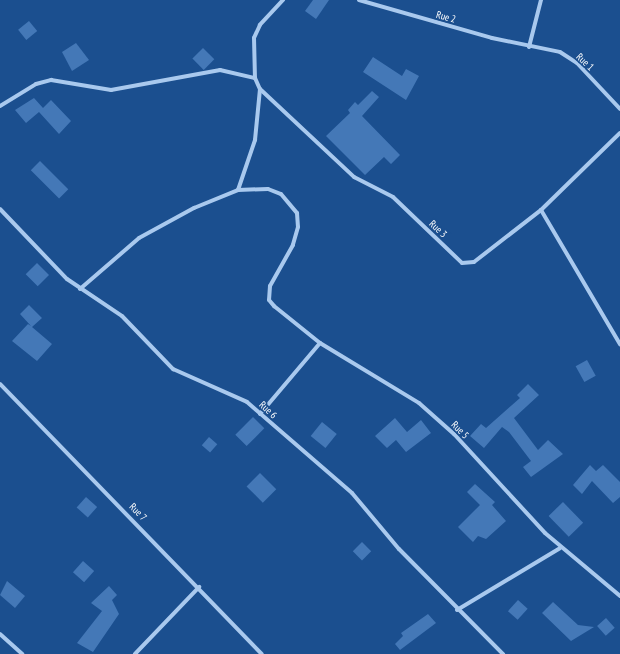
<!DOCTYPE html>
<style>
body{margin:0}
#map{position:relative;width:620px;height:654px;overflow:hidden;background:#1b4f8f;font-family:"PT Sans Narrow",sans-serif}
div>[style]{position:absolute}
.building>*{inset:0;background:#4478b7;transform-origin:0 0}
.street>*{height:4px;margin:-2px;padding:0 2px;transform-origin:2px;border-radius:2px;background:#a9c9ee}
span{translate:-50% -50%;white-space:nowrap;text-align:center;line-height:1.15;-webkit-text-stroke:3.5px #1b4f8f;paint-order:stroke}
.street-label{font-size:10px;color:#fff}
</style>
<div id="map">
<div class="building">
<div style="clip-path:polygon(313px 0,329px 0,316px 19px,305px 11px)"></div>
<div style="left:29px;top:21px;width:13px;height:14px;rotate:51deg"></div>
<div style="clip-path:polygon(76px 43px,89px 60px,72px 71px,62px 52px)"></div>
<div style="left:203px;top:48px;width:16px;height:15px;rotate:45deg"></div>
<div style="clip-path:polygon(373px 57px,402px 76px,406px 69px,419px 76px,406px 100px,363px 72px)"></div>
<div style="clip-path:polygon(372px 91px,379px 97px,362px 116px,400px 155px,391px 164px,384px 157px,365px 175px,326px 136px,350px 113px,348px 110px,355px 102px,358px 105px)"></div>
<div style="clip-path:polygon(34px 98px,43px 108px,51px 100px,71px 121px,59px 134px,39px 112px,26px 123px,15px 110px)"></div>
<div style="left:40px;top:161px;width:40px;height:13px;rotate:45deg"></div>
<div style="left:37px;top:263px;width:17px;height:16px;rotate:45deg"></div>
<div style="clip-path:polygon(29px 305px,42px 318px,32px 327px,52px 344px,37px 361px,12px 341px,28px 324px,31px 326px,20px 314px)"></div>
<div style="left:587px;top:360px;width:18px;height:13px;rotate:61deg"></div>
<div style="clip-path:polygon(528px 384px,539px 395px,514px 418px,538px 450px,548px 440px,563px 454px,531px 477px,523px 467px,531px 461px,509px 432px,502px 427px,484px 448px,470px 436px,481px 424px,486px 428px,520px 398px,517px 395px)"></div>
<div style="left:253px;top:417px;width:16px;height:25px;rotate:45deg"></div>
<div style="clip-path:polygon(395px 418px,407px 432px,421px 420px,431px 433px,406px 452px,396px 440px,387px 448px,375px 436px)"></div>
<div style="left:322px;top:422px;width:19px;height:18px;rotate:39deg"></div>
<div style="left:209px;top:437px;width:11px;height:11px;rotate:41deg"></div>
<div style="clip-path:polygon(590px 465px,596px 471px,603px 465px,620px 482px,620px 497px,613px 503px,592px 481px,582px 494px,573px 485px)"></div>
<div style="left:260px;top:473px;width:23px;height:19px;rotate:45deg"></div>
<div style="clip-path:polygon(475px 484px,495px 502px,492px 505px,506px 521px,486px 539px,478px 536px,473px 542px,458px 527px,480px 505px,467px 492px)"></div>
<div style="left:86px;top:497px;width:15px;height:14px;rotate:42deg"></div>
<div style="left:563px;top:502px;width:29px;height:20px;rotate:46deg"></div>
<div style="left:362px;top:542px;width:13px;height:13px;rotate:45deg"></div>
<div style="left:83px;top:561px;width:15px;height:15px;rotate:42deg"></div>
<div style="clip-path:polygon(7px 581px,25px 596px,15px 608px,0 595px)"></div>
<div style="clip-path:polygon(109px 586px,117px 595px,112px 600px,119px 614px,93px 652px,77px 643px,102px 611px,91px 603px)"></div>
<div style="left:518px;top:600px;width:13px;height:15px;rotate:42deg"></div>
<div style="clip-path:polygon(553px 602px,578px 625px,594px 627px,571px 641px,542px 613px)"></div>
<div style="clip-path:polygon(428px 614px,436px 623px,400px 650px,395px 644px,403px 636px,401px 633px)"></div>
<div style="left:606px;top:618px;width:13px;height:12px;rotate:48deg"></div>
</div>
<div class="street">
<div style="left:283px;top:0;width:34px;rotate:133deg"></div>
<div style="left:260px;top:25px;width:14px;rotate:115deg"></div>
<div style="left:254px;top:38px;width:40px;rotate:88.6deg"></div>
<div style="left:255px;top:78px;width:12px;rotate:66deg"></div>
<div style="left:260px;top:89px;width:129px;rotate:43.1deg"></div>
<div style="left:354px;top:177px;width:44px;rotate:27.1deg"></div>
<div style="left:393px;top:197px;width:95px;rotate:43.7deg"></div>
<div style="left:462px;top:263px;width:12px;rotate:-5deg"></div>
<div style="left:474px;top:262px;width:85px;rotate:-37.8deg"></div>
<div style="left:541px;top:210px;width:110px;rotate:-44.3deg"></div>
<div style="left:359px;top:0;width:138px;rotate:15.9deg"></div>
<div style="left:492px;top:38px;width:69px;rotate:11.6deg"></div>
<div style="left:560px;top:52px;width:20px;rotate:33deg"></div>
<div style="left:577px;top:63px;width:63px;rotate:46.9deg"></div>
<div style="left:529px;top:47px;width:49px;rotate:-75.7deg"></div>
<div style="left:0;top:106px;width:42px;rotate:-31.4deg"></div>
<div style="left:36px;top:84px;width:16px;rotate:-15deg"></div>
<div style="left:51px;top:80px;width:61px;rotate:9.5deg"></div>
<div style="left:111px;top:90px;width:111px;rotate:-10.4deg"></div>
<div style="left:220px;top:70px;width:36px;rotate:13deg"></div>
<div style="left:238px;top:190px;width:53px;rotate:-71.2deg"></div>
<div style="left:255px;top:140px;width:51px;rotate:-84.4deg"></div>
<div style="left:0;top:209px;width:97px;rotate:46.3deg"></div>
<div style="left:67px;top:279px;width:66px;rotate:33.9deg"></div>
<div style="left:122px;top:316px;width:74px;rotate:46.1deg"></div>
<div style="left:173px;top:369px;width:81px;rotate:24deg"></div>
<div style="left:247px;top:402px;width:139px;rotate:40.9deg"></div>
<div style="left:352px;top:493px;width:73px;rotate:50deg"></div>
<div style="left:399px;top:549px;width:148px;rotate:45.3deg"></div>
<div style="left:541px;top:210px;width:156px;rotate:59.5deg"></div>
<div style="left:80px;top:289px;width:78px;rotate:-40.8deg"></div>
<div style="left:139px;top:238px;width:63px;rotate:-28.6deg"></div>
<div style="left:194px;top:208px;width:48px;rotate:-22.2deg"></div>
<div style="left:238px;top:190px;width:30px;rotate:-2deg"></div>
<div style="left:268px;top:189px;width:14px;rotate:21deg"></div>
<div style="left:281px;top:194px;width:25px;rotate:50deg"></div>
<div style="left:297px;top:213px;width:14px;rotate:86deg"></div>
<div style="left:298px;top:227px;width:19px;rotate:106deg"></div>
<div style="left:293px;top:245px;width:47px;rotate:119.3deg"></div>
<div style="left:270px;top:286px;width:14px;rotate:94deg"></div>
<div style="left:269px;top:300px;width:8px;rotate:50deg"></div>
<div style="left:274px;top:306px;width:59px;rotate:38.8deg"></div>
<div style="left:320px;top:343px;width:116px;rotate:31.2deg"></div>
<div style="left:419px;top:403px;width:47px;rotate:41.5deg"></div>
<div style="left:454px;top:434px;width:134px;rotate:47.4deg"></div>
<div style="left:545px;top:533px;width:98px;rotate:40deg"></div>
<div style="left:0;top:384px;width:376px;rotate:45.9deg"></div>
<div style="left:260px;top:414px;width:93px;rotate:-49.8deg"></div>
<div style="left:457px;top:610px;width:120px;rotate:-31deg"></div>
<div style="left:0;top:634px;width:30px;rotate:42deg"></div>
<div style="left:135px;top:654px;width:93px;rotate:-46.3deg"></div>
</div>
<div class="street-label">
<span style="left:446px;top:17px;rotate:16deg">Rue 2</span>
<span style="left:585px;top:62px;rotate:44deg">Rue 1</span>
<span style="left:438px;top:229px;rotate:44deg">Rue 3</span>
<span style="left:268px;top:410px;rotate:44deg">Rue 6</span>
<span style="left:460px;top:430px;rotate:45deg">Rue 5</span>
<span style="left:138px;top:512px;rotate:45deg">Rue 7</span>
</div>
</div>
